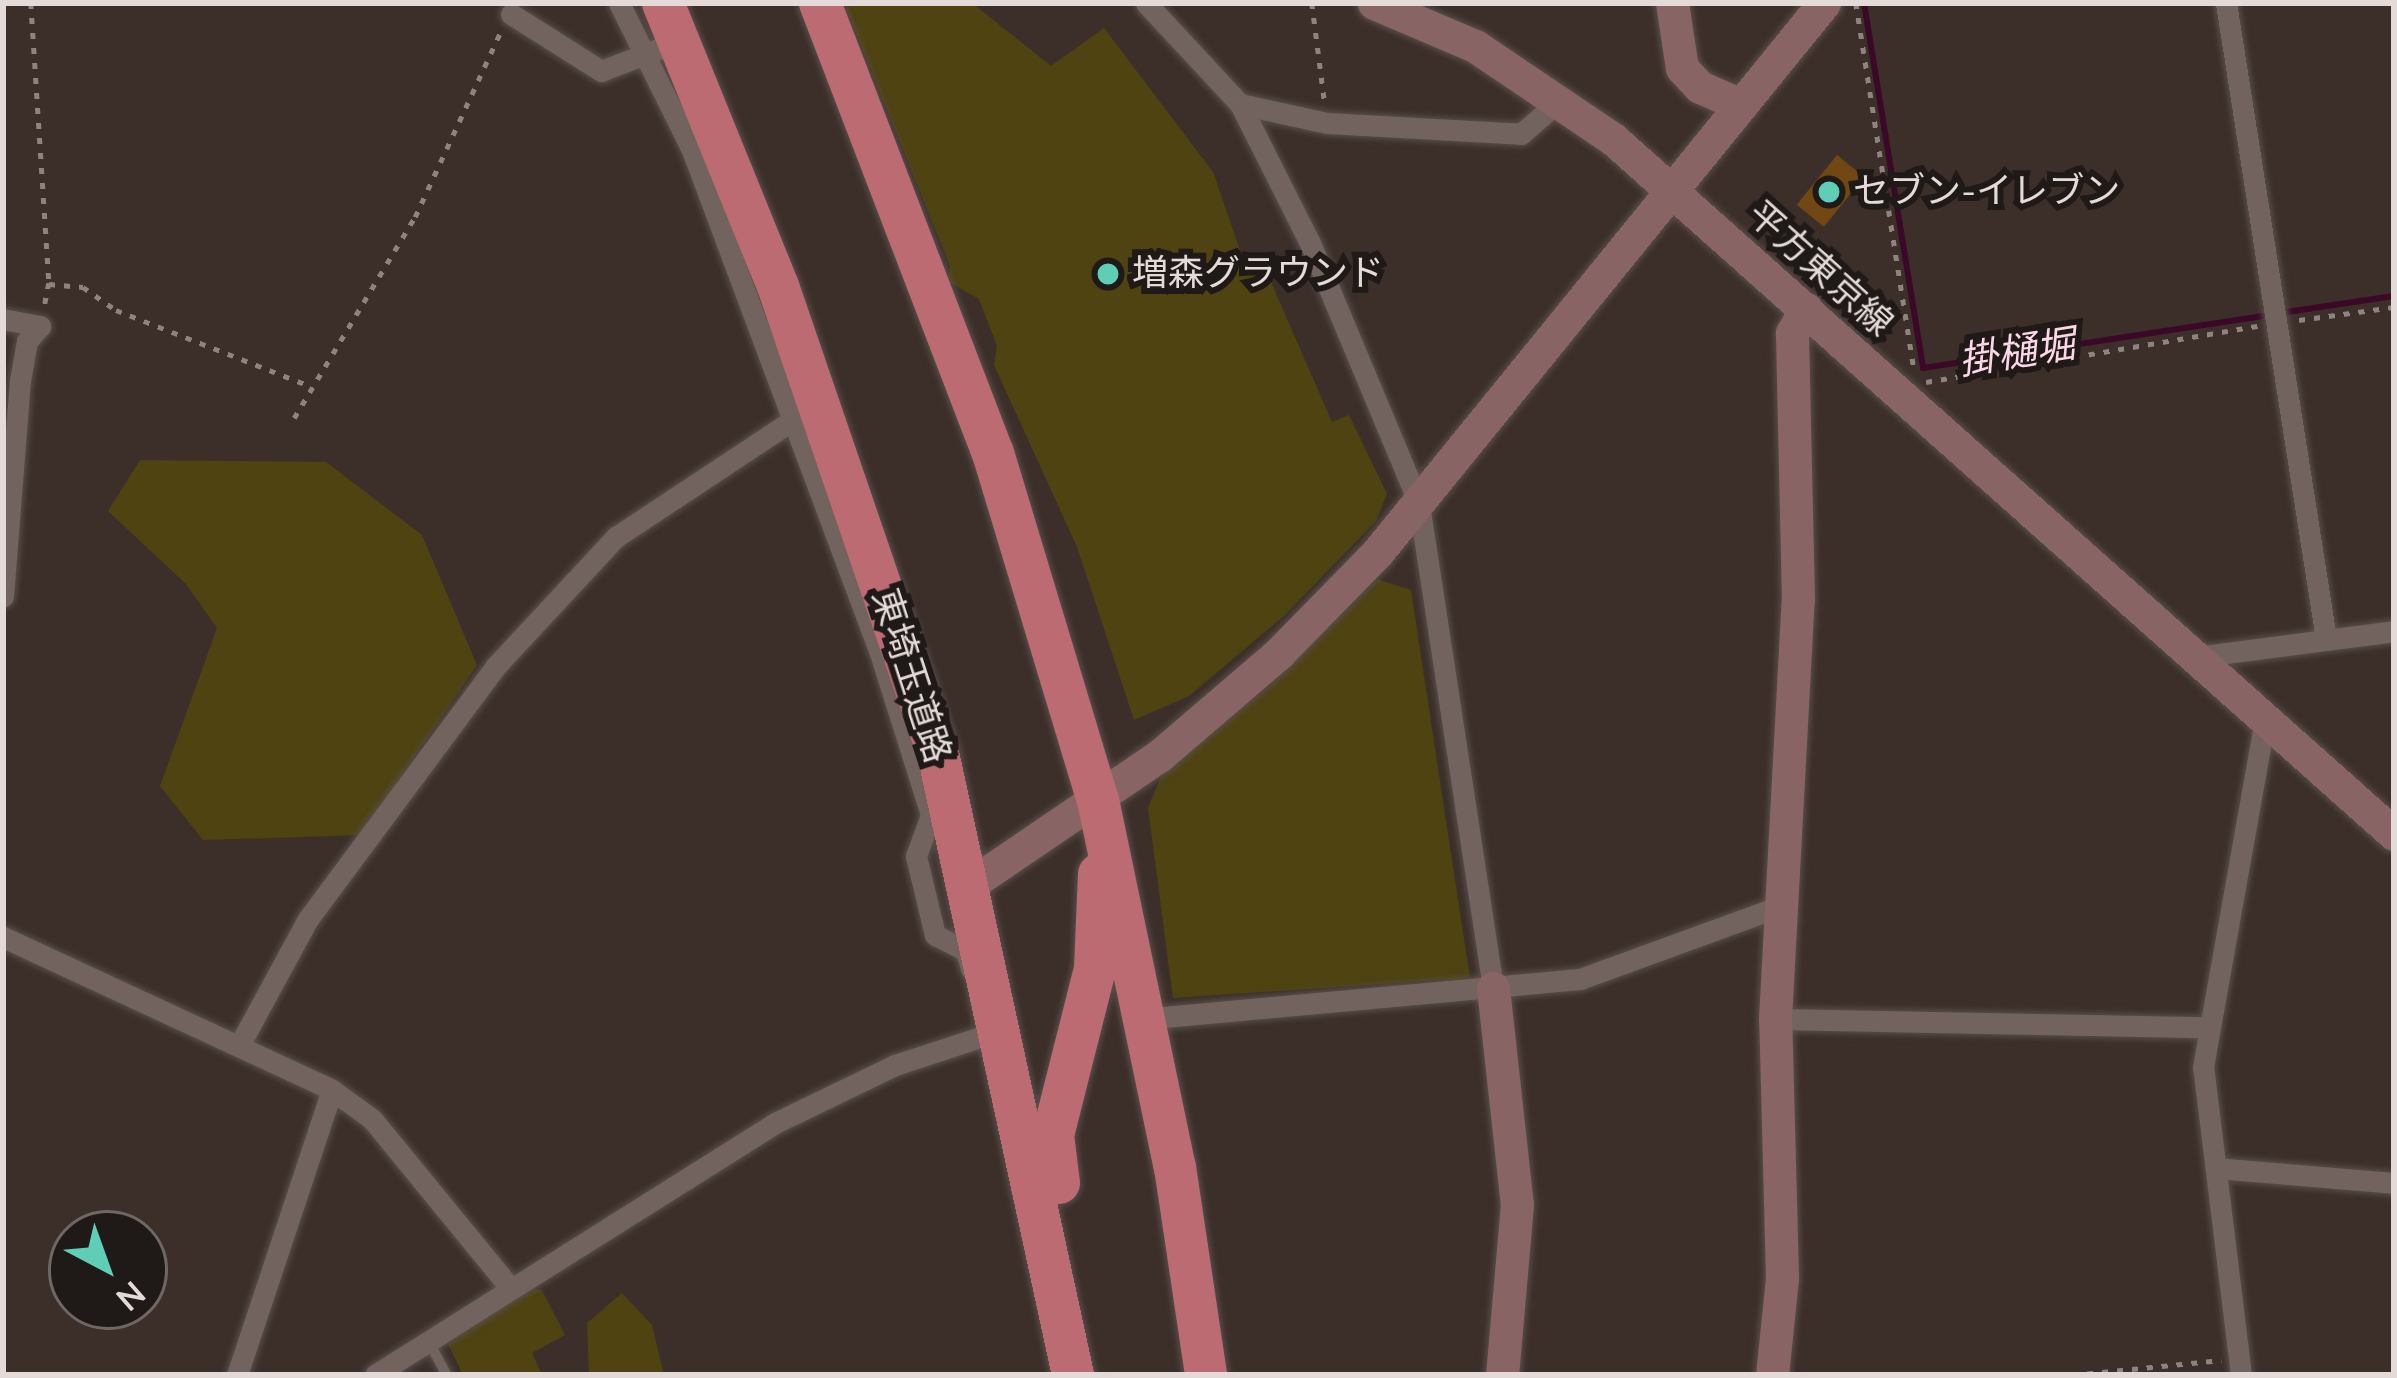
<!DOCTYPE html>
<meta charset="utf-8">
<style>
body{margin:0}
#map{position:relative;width:2397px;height:1378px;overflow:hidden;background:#3c2f2a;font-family:"Nunito Sans","Noto Sans JP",sans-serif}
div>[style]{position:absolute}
.green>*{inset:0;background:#4e4311}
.stream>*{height:6px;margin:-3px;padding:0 3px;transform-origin:3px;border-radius:3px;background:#3b0828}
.building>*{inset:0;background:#714811;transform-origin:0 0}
.path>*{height:4.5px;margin-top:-2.25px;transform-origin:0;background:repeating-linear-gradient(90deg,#8e837f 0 6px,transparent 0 15px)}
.roads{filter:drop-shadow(0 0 3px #594e4a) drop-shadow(0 0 3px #594e4a)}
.lane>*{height:10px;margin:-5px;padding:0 5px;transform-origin:5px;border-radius:5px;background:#72635e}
.street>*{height:21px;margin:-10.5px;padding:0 10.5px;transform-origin:10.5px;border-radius:10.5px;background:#72635e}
.secondary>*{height:33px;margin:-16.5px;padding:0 16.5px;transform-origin:16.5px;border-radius:16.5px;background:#886564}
.highway>*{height:42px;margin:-21px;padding:0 21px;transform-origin:21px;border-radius:21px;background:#bd6b73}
.dots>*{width:33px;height:33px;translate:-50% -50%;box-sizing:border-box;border:6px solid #1f1917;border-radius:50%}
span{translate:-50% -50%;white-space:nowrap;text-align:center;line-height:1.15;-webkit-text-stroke:12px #1f1917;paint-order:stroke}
.poi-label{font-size:36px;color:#e4dbd8}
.left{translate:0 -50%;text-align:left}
.street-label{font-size:36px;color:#e4dbd8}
.water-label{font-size:39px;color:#fcd7e9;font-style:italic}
.frame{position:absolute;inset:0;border:6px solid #e4dbd8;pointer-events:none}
.north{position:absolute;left:48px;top:1210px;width:120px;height:120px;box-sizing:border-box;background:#1f1917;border:3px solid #6e6764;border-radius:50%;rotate:139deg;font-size:33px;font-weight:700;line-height:48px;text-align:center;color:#e4dbd8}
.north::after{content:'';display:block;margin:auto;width:42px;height:54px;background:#5eceb7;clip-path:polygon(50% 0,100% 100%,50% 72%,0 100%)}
</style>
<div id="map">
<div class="green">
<div style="clip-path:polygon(844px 3px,972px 3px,1051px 66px,1104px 28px,1213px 172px,1242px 256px,1261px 259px,1332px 422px,1349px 415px,1387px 494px,1376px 521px,1284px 616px,1189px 696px,1134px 720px,1077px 547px,994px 365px,997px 346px,979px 299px,947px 281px,950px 266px)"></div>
<div style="clip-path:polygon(140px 460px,326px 462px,422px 535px,477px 665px,361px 835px,203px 840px,160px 786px,217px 628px,186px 584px,108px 511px)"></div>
<div style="clip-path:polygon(1377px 579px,1411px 590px,1470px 978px,1173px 998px,1148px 808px,1164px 769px,1271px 684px)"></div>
<div style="clip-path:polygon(533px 1288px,542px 1290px,565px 1335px,532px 1353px,542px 1375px,463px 1375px,446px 1340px)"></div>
<div style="clip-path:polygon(622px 1293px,652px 1325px,664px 1375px,589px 1375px,587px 1323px)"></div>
</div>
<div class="stream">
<div style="left:1864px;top:3px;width:370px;rotate:80.8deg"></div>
<div style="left:1923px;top:368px;width:344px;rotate:-8.7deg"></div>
<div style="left:2280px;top:313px;width:115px;rotate:-8.5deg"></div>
</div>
<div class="building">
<div style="left:1837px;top:155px;width:35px;height:64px;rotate:39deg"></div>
</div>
<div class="path">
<div style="left:31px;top:3px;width:281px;rotate:86.3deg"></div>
<div style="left:49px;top:283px;width:25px;rotate:101deg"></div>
<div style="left:1312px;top:3px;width:102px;rotate:82.7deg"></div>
<div style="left:1856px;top:3px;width:373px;rotate:81deg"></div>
<div style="left:49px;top:284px;width:34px;rotate:5deg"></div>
<div style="left:83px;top:287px;width:40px;rotate:34.9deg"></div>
<div style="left:116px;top:310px;width:208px;rotate:21.4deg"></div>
<div style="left:2299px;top:320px;width:96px;rotate:-7.8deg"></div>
<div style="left:1926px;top:382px;width:337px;rotate:-9.6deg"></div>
<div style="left:294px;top:418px;width:235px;rotate:-59deg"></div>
<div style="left:415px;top:217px;width:205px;rotate:-65.2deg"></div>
<div style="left:2072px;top:1375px;width:150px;rotate:-5.7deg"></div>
</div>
<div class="roads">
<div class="lane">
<div style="left:428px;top:1340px;width:40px;rotate:62deg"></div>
</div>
<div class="street">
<div style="left:619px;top:3px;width:164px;rotate:63.6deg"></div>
<div style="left:692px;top:150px;width:537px;rotate:69.51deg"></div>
<div style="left:880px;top:653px;width:170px;rotate:72.5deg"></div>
<div style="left:931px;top:815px;width:44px;rotate:110.1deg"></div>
<div style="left:916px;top:856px;width:81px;rotate:76.5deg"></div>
<div style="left:935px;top:935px;width:35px;rotate:27deg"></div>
<div style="left:966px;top:951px;width:19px;rotate:74deg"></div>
<div style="left:1146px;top:3px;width:138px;rotate:47.1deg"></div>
<div style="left:1240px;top:104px;width:89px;rotate:12.3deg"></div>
<div style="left:1327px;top:123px;width:194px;rotate:3.2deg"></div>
<div style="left:1521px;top:134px;width:52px;rotate:-41.1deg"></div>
<div style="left:2226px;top:3px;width:644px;rotate:81.06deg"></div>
<div style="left:511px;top:14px;width:107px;rotate:32.3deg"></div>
<div style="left:601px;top:71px;width:84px;rotate:-21deg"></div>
<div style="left:1240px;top:104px;width:156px;rotate:63.3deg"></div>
<div style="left:1310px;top:243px;width:283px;rotate:67.3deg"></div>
<div style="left:1419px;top:504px;width:490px;rotate:81.3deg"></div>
<div style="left:3px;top:319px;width:38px;rotate:11deg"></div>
<div style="left:40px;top:326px;width:20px;rotate:131deg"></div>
<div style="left:27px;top:341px;width:40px;rotate:100deg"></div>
<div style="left:20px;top:380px;width:217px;rotate:94.5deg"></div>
<div style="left:2195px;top:657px;width:201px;rotate:-7.4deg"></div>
<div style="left:3px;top:937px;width:363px;rotate:24.9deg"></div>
<div style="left:332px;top:1090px;width:49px;rotate:35.9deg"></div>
<div style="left:372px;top:1119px;width:220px;rotate:50.7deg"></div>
<div style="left:1163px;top:1017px;width:419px;rotate:-5.2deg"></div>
<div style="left:1580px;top:979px;width:214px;rotate:-20deg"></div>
<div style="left:1775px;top:1019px;width:432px;rotate:1.1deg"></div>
<div style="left:240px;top:1044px;width:142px;rotate:-61.5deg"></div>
<div style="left:308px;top:919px;width:314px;rotate:-53.4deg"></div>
<div style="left:495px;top:667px;width:178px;rotate:-47.1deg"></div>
<div style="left:616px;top:537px;width:214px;rotate:-33.5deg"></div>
<div style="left:2216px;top:1168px;width:179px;rotate:4.8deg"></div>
<div style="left:237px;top:1375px;width:300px;rotate:-71.6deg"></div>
<div style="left:375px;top:1375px;width:471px;rotate:-32.2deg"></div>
<div style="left:773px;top:1124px;width:136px;rotate:-25.8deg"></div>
<div style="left:895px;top:1065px;width:113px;rotate:-18.1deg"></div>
<div style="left:2241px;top:1375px;width:310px;rotate:-97deg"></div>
<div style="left:2203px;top:1067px;width:353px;rotate:-79.9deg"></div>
</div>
<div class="secondary">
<div style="left:1374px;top:3px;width:110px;rotate:23.1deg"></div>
<div style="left:1475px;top:46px;width:166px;rotate:34deg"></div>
<div style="left:1613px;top:139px;width:1045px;rotate:41.67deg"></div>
<div style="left:1672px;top:3px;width:66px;rotate:81.3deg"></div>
<div style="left:1682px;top:68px;width:26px;rotate:47deg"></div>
<div style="left:1700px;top:87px;width:45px;rotate:23.7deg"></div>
<div style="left:969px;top:885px;width:230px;rotate:-34.2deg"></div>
<div style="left:1159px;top:756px;width:158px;rotate:-40.6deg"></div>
<div style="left:1279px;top:653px;width:140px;rotate:-45.6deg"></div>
<div style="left:1377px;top:553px;width:709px;rotate:-50.9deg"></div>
<div style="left:1493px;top:988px;width:217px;rotate:83.7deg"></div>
<div style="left:1517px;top:1204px;width:172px;rotate:95deg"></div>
<div style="left:1772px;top:1375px;width:98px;rotate:-84.1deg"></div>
<div style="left:1782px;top:1278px;width:259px;rotate:-91.5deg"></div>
<div style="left:1775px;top:1019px;width:420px;rotate:-86.9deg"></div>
<div style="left:1798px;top:600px;width:267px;rotate:-91.3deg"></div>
<div style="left:1792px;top:333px;width:28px;rotate:-60deg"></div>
</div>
<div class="highway">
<div style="left:663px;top:3px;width:305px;rotate:67.9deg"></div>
<div style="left:778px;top:286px;width:494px;rotate:71.1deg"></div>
<div style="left:938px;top:753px;width:636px;rotate:77.75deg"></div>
<div style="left:820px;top:3px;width:482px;rotate:69deg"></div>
<div style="left:993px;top:453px;width:363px;rotate:73.2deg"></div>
<div style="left:1098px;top:800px;width:375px;rotate:78.2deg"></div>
<div style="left:1175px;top:1167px;width:210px;rotate:81.5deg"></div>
<div style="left:1059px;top:1183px;width:48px;rotate:-97.1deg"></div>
<div style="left:1053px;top:1135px;width:171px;rotate:-75.8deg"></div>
<div style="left:1095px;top:969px;width:95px;rotate:-87.6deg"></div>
</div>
</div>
<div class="dots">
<div style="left:1829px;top:192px;background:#5eceb7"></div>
<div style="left:1108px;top:274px;background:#5eceb7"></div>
</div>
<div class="poi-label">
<span class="left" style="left:1853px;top:192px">セブン-イレブン</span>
<span class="left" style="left:1132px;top:274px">増森グラウンド</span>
</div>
<div class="street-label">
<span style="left:1820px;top:269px;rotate:42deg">平方東京線</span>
<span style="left:911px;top:676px;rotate:72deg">東埼玉道路</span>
</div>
<div class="water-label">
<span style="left:2017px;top:354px;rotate:-9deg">掛樋堀</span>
</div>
<div class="frame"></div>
<div class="north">N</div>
</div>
